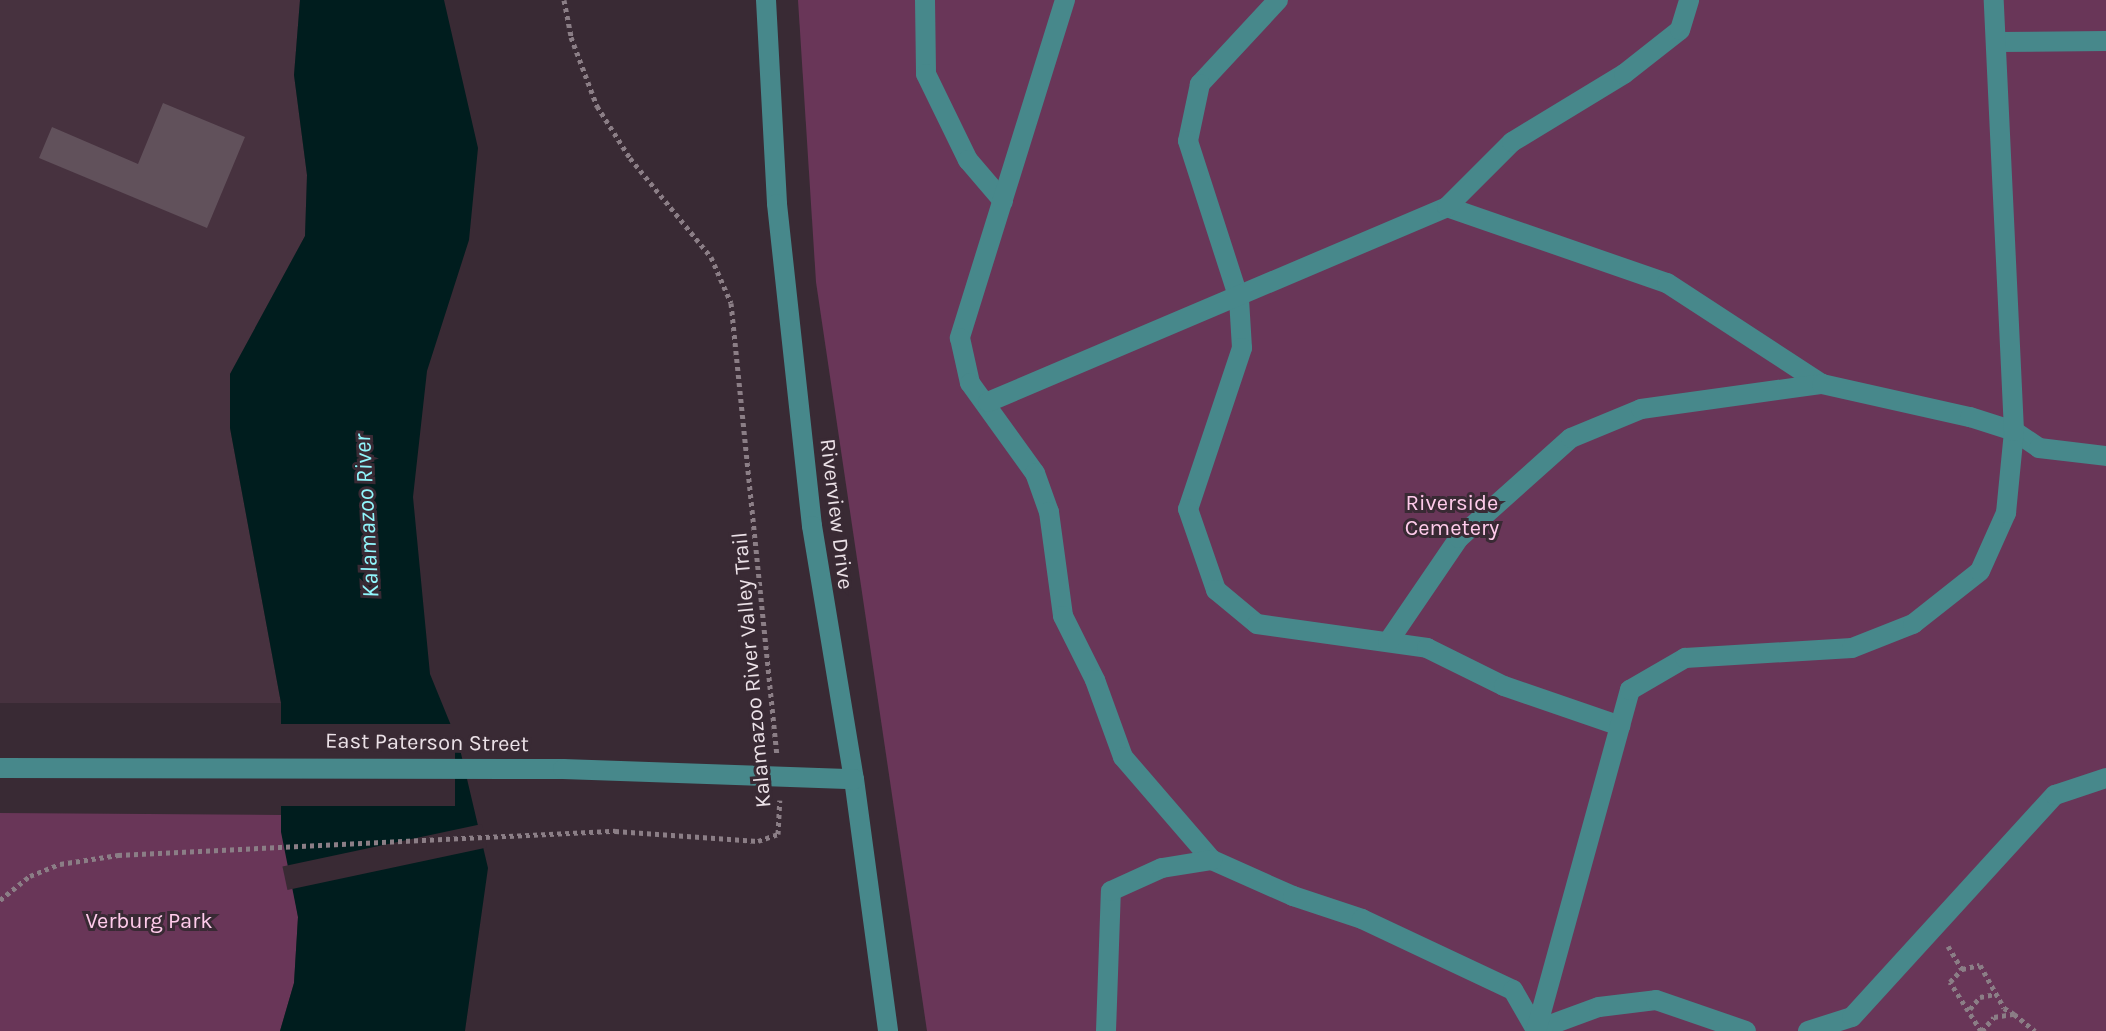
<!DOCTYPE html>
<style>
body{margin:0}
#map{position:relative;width:2106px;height:1031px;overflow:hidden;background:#392a34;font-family:Karla,sans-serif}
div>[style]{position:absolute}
.built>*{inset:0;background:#47323f}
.green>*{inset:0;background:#693658}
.water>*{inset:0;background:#001d1e}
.pier>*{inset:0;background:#392a34;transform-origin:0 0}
.building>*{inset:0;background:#61515b}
.path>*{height:5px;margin-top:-2.5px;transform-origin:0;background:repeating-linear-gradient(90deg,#8b7e86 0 4px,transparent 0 8px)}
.minor>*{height:20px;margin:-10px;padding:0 10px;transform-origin:10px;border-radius:10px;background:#47888b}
span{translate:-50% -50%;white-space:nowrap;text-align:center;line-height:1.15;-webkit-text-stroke:6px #392a34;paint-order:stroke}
.park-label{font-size:22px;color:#ffcbeb}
.street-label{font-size:22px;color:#ebe1e7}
.water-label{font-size:24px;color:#91f6fc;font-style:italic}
</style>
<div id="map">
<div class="built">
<div style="clip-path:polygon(0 0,300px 0,294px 75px,307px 175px,305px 236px,230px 374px,230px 428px,281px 703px,0 703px)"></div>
</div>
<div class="green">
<div style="clip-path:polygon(798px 0,2106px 0,2106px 1031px,927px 1031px,816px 282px)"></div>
<div style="clip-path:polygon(0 813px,281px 815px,298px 917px,294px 983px,280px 1031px,0 1031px)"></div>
</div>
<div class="water">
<div style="clip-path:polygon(300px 0,444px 0,478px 148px,469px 240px,427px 371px,413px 497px,430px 674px,459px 745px,488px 868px,465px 1031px,280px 1031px,294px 983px,298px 917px,281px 832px,281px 703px,230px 428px,230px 374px,305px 236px,307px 175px,294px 75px)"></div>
</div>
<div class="pier">
<div style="left:277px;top:724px;width:178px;height:82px"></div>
<div style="left:482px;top:824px;width:24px;height:204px;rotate:78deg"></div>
</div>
<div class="building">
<div style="clip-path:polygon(163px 103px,245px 137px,207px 228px,39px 158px,52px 127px,138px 164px)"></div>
</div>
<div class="path">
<div style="left:564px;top:0;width:38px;rotate:79deg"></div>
<div style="left:571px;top:37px;width:74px;rotate:69.4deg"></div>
<div style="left:597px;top:106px;width:62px;rotate:57.6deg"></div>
<div style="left:630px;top:158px;width:128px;rotate:50.7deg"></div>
<div style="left:711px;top:257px;width:50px;rotate:66.5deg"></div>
<div style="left:731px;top:303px;width:453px;rotate:84.2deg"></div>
<div style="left:0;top:900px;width:38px;rotate:-39deg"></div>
<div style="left:30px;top:876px;width:32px;rotate:-22deg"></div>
<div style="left:60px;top:864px;width:59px;rotate:-8.8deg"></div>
<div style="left:118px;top:855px;width:498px;rotate:-2.8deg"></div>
<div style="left:615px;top:831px;width:143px;rotate:4deg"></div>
<div style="left:758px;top:841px;width:21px;rotate:-19deg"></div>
<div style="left:778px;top:834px;width:34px;rotate:-87deg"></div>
<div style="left:1948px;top:946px;width:27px;rotate:59deg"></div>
<div style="left:1970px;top:1009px;width:16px;rotate:-50deg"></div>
<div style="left:1980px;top:997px;width:15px;rotate:-11deg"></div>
<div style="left:1981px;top:1031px;width:58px;rotate:-122.3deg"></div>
<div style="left:1950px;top:982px;width:18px;rotate:-47deg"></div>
<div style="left:1962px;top:969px;width:18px;rotate:-13deg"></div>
<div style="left:1980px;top:965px;width:49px;rotate:60.8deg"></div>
<div style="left:2004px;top:1008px;width:12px;rotate:31deg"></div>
<div style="left:1982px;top:1031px;width:18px;rotate:-49deg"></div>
<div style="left:1994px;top:1017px;width:20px;rotate:-9deg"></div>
<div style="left:2014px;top:1014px;width:27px;rotate:39deg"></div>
</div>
<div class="minor">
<div style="left:766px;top:0;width:204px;rotate:86.9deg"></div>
<div style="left:777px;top:204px;width:324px;rotate:83.8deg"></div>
<div style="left:812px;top:526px;width:256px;rotate:80.6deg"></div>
<div style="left:854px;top:779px;width:254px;rotate:82.3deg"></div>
<div style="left:925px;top:0;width:74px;rotate:89.2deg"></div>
<div style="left:926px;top:74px;width:96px;rotate:64deg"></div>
<div style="left:968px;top:160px;width:54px;rotate:49.5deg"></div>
<div style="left:1065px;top:0;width:354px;rotate:107.3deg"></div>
<div style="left:960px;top:338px;width:46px;rotate:77.5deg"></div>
<div style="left:970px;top:383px;width:111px;rotate:54.2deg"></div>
<div style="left:1035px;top:473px;width:41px;rotate:70.3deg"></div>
<div style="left:1049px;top:512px;width:105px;rotate:82.3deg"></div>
<div style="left:1063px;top:616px;width:72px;rotate:63.4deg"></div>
<div style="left:1095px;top:680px;width:82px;rotate:70deg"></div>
<div style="left:1123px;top:757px;width:136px;rotate:49.2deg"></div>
<div style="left:1212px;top:860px;width:89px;rotate:24deg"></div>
<div style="left:1293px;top:896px;width:73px;rotate:18.4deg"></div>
<div style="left:1362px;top:919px;width:167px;rotate:25.2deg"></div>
<div style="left:1513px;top:990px;width:46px;rotate:60.1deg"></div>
<div style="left:1536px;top:1030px;width:67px;rotate:-20.1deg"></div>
<div style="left:1599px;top:1007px;width:57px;rotate:-7deg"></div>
<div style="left:1656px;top:1000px;width:95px;rotate:19deg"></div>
<div style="left:1278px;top:0;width:115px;rotate:132.9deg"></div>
<div style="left:1200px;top:84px;width:58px;rotate:101.9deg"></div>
<div style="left:1188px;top:141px;width:166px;rotate:72.1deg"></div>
<div style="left:1239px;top:299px;width:49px;rotate:86.5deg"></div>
<div style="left:1242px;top:348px;width:170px;rotate:108.5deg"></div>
<div style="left:1188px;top:509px;width:86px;rotate:70.9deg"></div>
<div style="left:1216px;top:590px;width:53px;rotate:39.7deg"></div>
<div style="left:1257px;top:624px;width:172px;rotate:8deg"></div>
<div style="left:1427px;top:648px;width:86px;rotate:26.3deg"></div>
<div style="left:1504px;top:686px;width:123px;rotate:19deg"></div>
<div style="left:1998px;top:42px;width:108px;rotate:-0.5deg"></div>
<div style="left:1447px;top:207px;width:233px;rotate:19.1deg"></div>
<div style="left:1667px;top:283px;width:185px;rotate:33.1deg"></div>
<div style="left:988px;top:402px;width:499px;rotate:-23deg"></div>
<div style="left:1447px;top:207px;width:92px;rotate:-45deg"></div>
<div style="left:1512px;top:142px;width:131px;rotate:-31.3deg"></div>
<div style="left:1624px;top:74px;width:71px;rotate:-38.2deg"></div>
<div style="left:1680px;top:30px;width:31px;rotate:-73deg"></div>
<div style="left:1388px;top:642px;width:126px;rotate:-55.7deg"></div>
<div style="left:1459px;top:538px;width:150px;rotate:-41.8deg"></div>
<div style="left:1571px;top:438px;width:76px;rotate:-22.5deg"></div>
<div style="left:1641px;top:409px;width:183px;rotate:-7.9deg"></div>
<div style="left:1822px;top:384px;width:152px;rotate:12.6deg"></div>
<div style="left:1970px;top:417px;width:46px;rotate:17.7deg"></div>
<div style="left:2014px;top:431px;width:30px;rotate:34deg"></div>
<div style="left:2039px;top:448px;width:67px;rotate:6.8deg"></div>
<div style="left:0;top:768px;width:563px;rotate:0.1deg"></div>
<div style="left:563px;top:769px;width:291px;rotate:2deg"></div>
<div style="left:1106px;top:1031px;width:140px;rotate:-88deg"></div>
<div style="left:1111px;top:891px;width:56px;rotate:-24.3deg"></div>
<div style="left:1162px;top:868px;width:51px;rotate:-9.1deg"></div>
<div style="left:1536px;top:1031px;width:354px;rotate:-74.6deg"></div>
<div style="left:1630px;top:690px;width:64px;rotate:-30.2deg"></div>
<div style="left:1685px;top:658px;width:167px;rotate:-3.4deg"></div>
<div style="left:1852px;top:648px;width:66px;rotate:-21.5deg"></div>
<div style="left:1913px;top:624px;width:85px;rotate:-38.3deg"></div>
<div style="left:1980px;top:571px;width:64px;rotate:-65.9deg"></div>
<div style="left:2006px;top:513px;width:82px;rotate:-84.4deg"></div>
<div style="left:2014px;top:431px;width:431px;rotate:-92.7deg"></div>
<div style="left:1808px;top:1031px;width:46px;rotate:-17.7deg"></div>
<div style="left:1852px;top:1017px;width:301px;rotate:-47.6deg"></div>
<div style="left:2055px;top:795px;width:54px;rotate:-18.4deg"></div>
</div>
<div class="park-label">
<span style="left:1452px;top:516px">Riverside<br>Cemetery</span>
<span style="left:149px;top:922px">Verburg Park</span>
</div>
<div class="street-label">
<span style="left:836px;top:514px;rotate:83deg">Riverview Drive</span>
<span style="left:752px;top:670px;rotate:-95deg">Kalamazoo River Valley Trail</span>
<span style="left:427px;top:743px;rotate:1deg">East Paterson Street</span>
</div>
<div class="water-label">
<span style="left:367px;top:516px;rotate:-93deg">Kalamazoo River</span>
</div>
</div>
